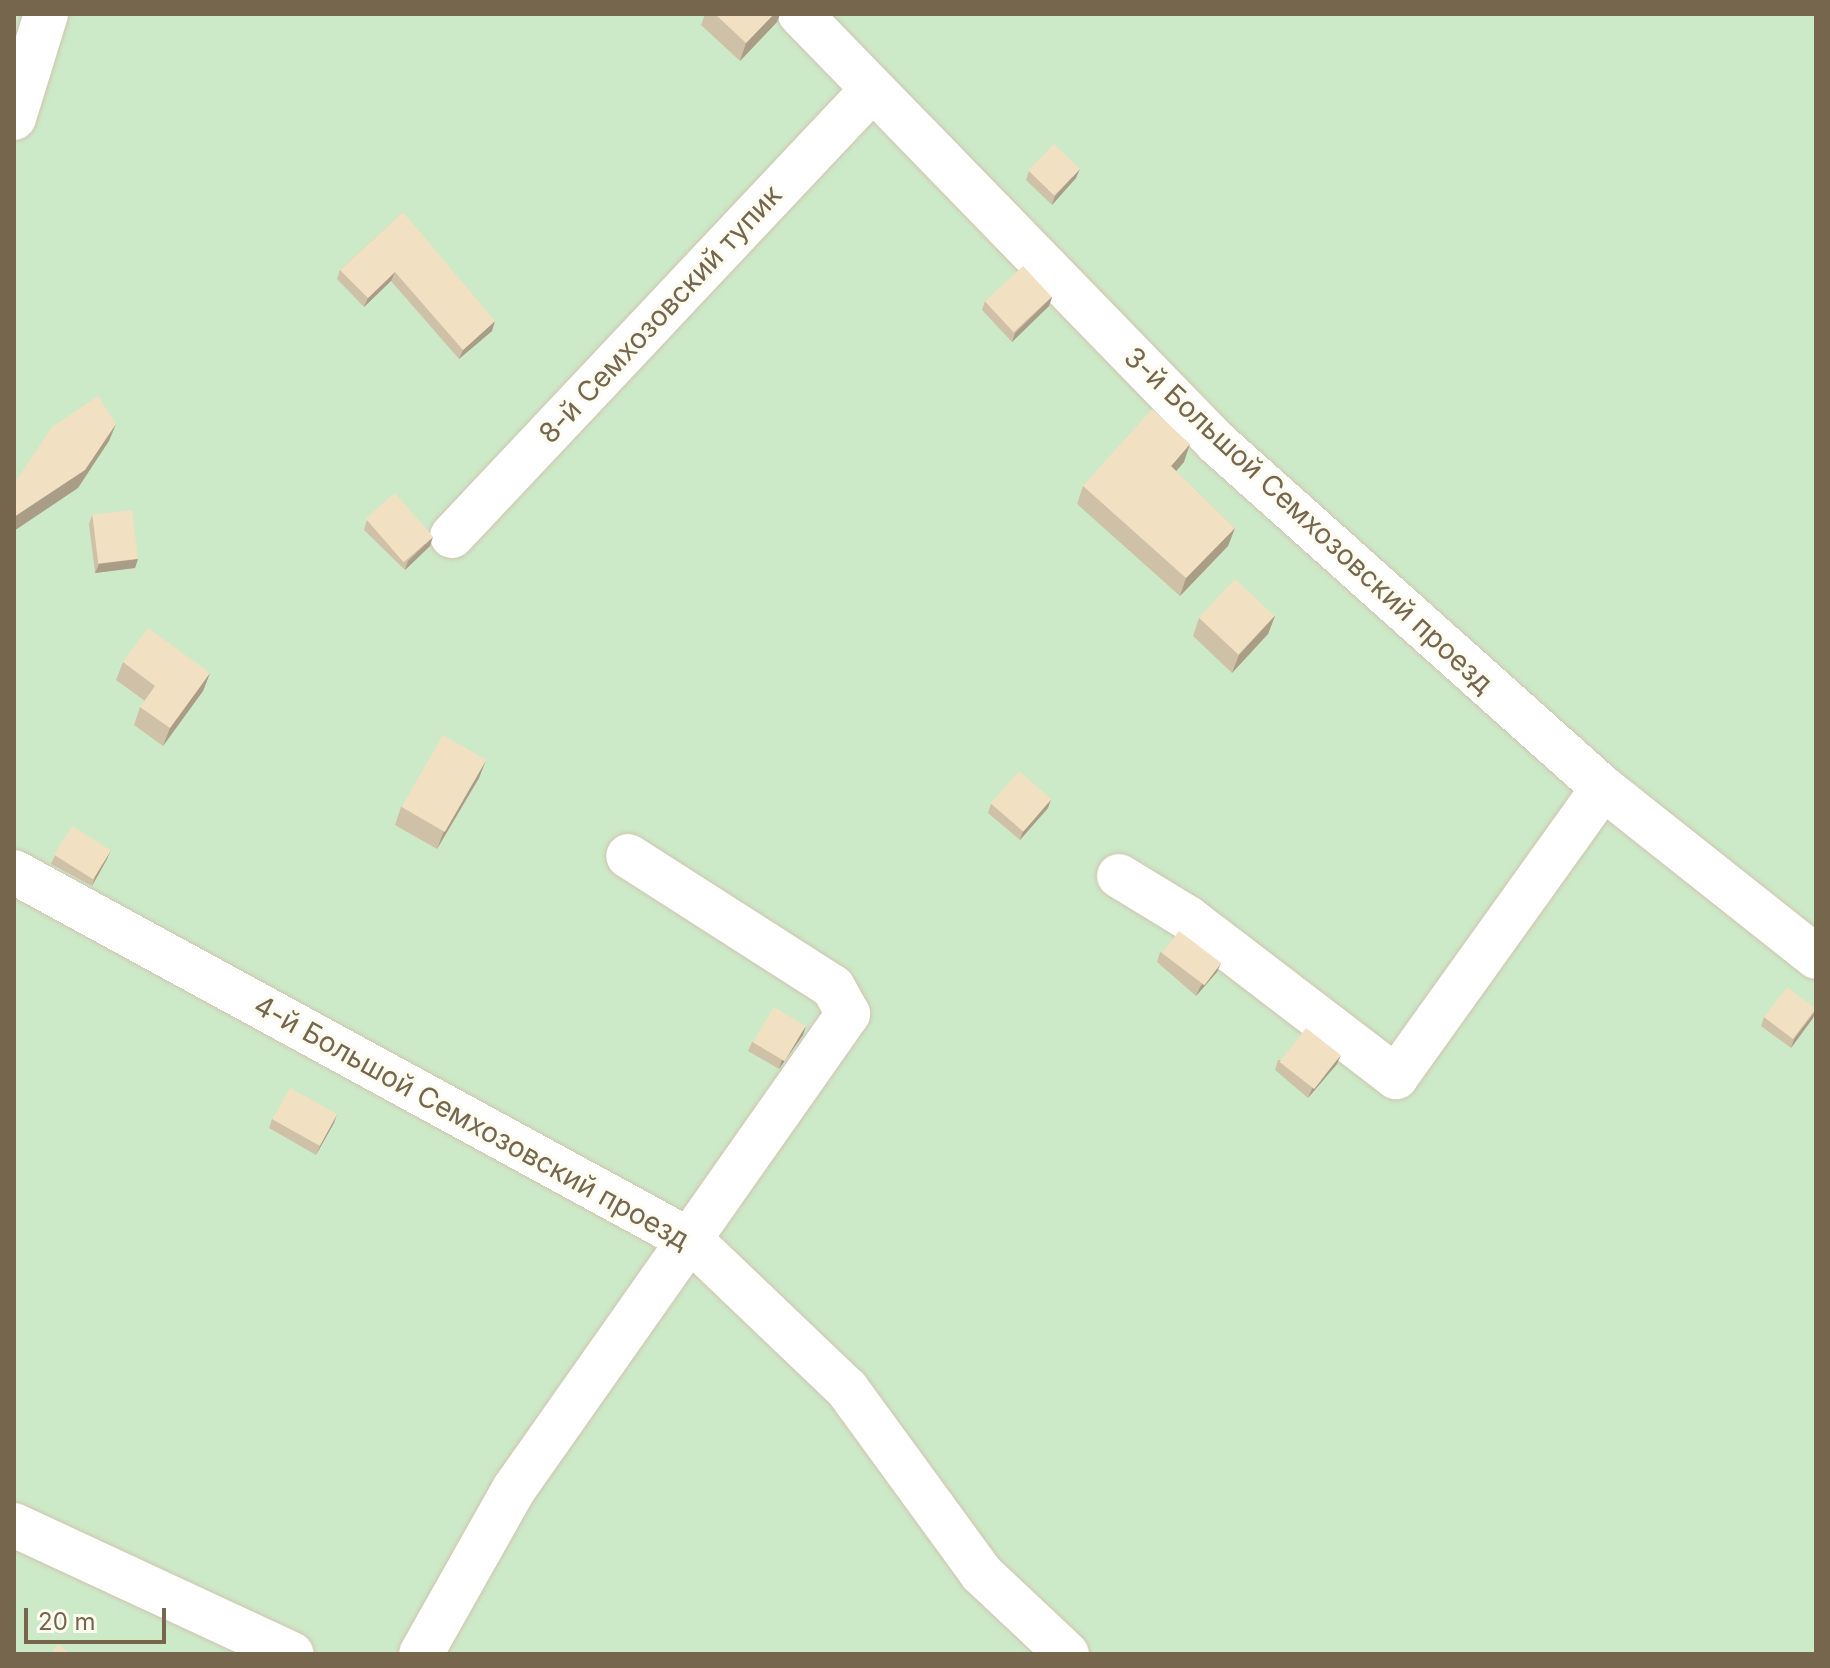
<!DOCTYPE html>
<meta charset="utf-8">
<style>
body{margin:0}
#map{position:relative;width:1830px;height:1668px;overflow:hidden;background:#fcf9ea;font-family:Inter,sans-serif}
div>[style]{position:absolute}
.green>*{inset:0;background:#cdeac8;transform-origin:0 0}
.roads{filter:drop-shadow(0 0 2px #cec5b0) drop-shadow(0 0 2px #cec5b0)}
.minor>*{height:44px;margin:-22px;padding:0 22px;transform-origin:22px;border-radius:22px;background:#fff}
.wall>*{inset:0;background:#cfc1a7}
.shaded-wall>*{inset:0;background:#a99d88}
.building>*{inset:0;background:#f1e0c2;transform-origin:0 0}
span{translate:-50% -50%;white-space:nowrap;text-align:center;line-height:1.15;-webkit-text-stroke:6px #fefcf1;paint-order:stroke}
.street-label{font-size:28px;color:#76664e}
.frame{position:absolute;inset:0;border:16px solid #76664e;pointer-events:none}
.scale{position:absolute;left:24px;top:1608px;width:142px;height:36px;box-sizing:border-box;border:4px solid #76664e;border-top:0;padding-left:10px;font-size:24px;line-height:28px;white-space:nowrap;color:#76664e;-webkit-text-stroke:6px #fefcf1;paint-order:stroke}
</style>
<div id="map">
<div class="green">
<div style="left:14px;top:14px;width:1802px;height:1640px"></div>
</div>
<div class="roads">
<div class="minor">
<div style="left:800px;top:14px;width:598px;rotate:45.81deg"></div>
<div style="left:1217px;top:443px;width:518px;rotate:41.79deg"></div>
<div style="left:1603px;top:788px;width:272px;rotate:38.4deg"></div>
<div style="left:14px;top:118px;width:109px;rotate:-72.9deg"></div>
<div style="left:452px;top:536px;width:608px;rotate:-46.73deg"></div>
<div style="left:14px;top:872px;width:773px;rotate:28.59deg"></div>
<div style="left:693px;top:1242px;width:213px;rotate:43.7deg"></div>
<div style="left:847px;top:1389px;width:228px;rotate:53.9deg"></div>
<div style="left:981px;top:1573px;width:118px;rotate:43.3deg"></div>
<div style="left:1119px;top:876px;width:81px;rotate:31.3deg"></div>
<div style="left:1188px;top:918px;width:262px;rotate:37.4deg"></div>
<div style="left:1396px;top:1077px;width:355px;rotate:-54.4deg"></div>
<div style="left:14px;top:1525px;width:306px;rotate:24.9deg"></div>
<div style="left:421px;top:1654px;width:189px;rotate:-60.6deg"></div>
<div style="left:514px;top:1489px;width:581px;rotate:-54.89deg"></div>
<div style="left:848px;top:1014px;width:31px;rotate:-119deg"></div>
<div style="left:833px;top:987px;width:243px;rotate:-147.4deg"></div>
</div>
</div>
<div class="wall">
<div style="clip-path:polygon(705px 14px,780px 14px,777px 22px,740px 61px,701px 25px)"></div>
<div style="clip-path:polygon(1029px 171px,1076px 178px,1052px 205px,1026px 180px)"></div>
<div style="clip-path:polygon(403px 212px,492px 331px,459px 359px,391px 281px,364px 307px,337px 279px,340px 270px)"></div>
<div style="clip-path:polygon(1052px 297px,1049px 306px,1012px 342px,982px 310px,985px 301px)"></div>
<div style="clip-path:polygon(1184px 462px,1176px 471px,1235px 528px,1228px 546px,1180px 596px,1077px 504px,1083px 486px)"></div>
<div style="clip-path:polygon(92px 515px,138px 559px,135px 568px,95px 573px,89px 524px)"></div>
<div style="clip-path:polygon(367px 520px,430px 546px,405px 570px,364px 530px)"></div>
<div style="clip-path:polygon(1275px 616px,1268px 634px,1232px 673px,1193px 636px,1199px 618px)"></div>
<div style="clip-path:polygon(123px 662px,210px 673px,203px 691px,163px 746px,134px 725px,140px 707px,145px 701px,116px 680px)"></div>
<div style="clip-path:polygon(486px 760px,479px 778px,437px 849px,395px 825px,401px 807px)"></div>
<div style="clip-path:polygon(1051px 799px,1048px 808px,1020px 840px,988px 813px,991px 804px)"></div>
<div style="clip-path:polygon(111px 850px,107px 859px,92px 886px,51px 864px,55px 855px)"></div>
<div style="clip-path:polygon(1160px 952px,1217px 972px,1196px 996px,1157px 962px)"></div>
<div style="clip-path:polygon(1816px 1010px,1813px 1018px,1791px 1048px,1761px 1026px,1764px 1017px)"></div>
<div style="clip-path:polygon(803px 1035px,779px 1069px,748px 1051px,752px 1042px)"></div>
<div style="clip-path:polygon(1278px 1060px,1337px 1064px,1308px 1098px,1275px 1070px)"></div>
<div style="clip-path:polygon(337px 1114px,334px 1123px,316px 1155px,269px 1128px,272px 1119px)"></div>
</div>
<div class="shaded-wall">
<div style="clip-path:polygon(774px 14px,780px 14px,777px 22px,740px 61px,746px 43px)"></div>
<div style="clip-path:polygon(1080px 169px,1076px 178px,1052px 205px,1055px 196px)"></div>
<div style="clip-path:polygon(395px 272px,391px 281px,364px 307px,368px 298px)"></div>
<div style="clip-path:polygon(1052px 297px,1049px 306px,1012px 342px,1015px 333px)"></div>
<div style="clip-path:polygon(495px 321px,492px 331px,459px 359px,463px 350px)"></div>
<div style="clip-path:polygon(116px 424px,109px 441px,78px 488px,14px 531px,14px 517px)"></div>
<div style="clip-path:polygon(1190px 444px,1184px 462px,1165px 484px,1171px 466px)"></div>
<div style="clip-path:polygon(1235px 528px,1228px 546px,1180px 596px,1186px 578px)"></div>
<div style="clip-path:polygon(433px 537px,430px 546px,405px 570px,408px 561px)"></div>
<div style="clip-path:polygon(138px 559px,135px 568px,95px 573px,99px 564px)"></div>
<div style="clip-path:polygon(1275px 616px,1268px 634px,1232px 673px,1239px 655px)"></div>
<div style="clip-path:polygon(210px 673px,203px 691px,163px 746px,170px 728px)"></div>
<div style="clip-path:polygon(486px 760px,479px 778px,437px 849px,444px 831px)"></div>
<div style="clip-path:polygon(1051px 799px,1048px 808px,1020px 840px,1023px 831px)"></div>
<div style="clip-path:polygon(111px 850px,107px 859px,92px 886px,95px 877px)"></div>
<div style="clip-path:polygon(1221px 963px,1217px 972px,1196px 996px,1200px 987px)"></div>
<div style="clip-path:polygon(1816px 1010px,1813px 1018px,1791px 1048px,1794px 1039px)"></div>
<div style="clip-path:polygon(806px 1026px,803px 1035px,779px 1069px,782px 1060px)"></div>
<div style="clip-path:polygon(1341px 1055px,1337px 1064px,1308px 1098px,1312px 1089px)"></div>
<div style="clip-path:polygon(337px 1114px,334px 1123px,316px 1155px,320px 1146px)"></div>
</div>
<div class="building">
<div style="clip-path:polygon(715px 14px,774px 14px,746px 43px)"></div>
<div style="left:1054px;top:144px;width:36px;height:37px;rotate:44deg"></div>
<div style="clip-path:polygon(403px 212px,495px 321px,463px 350px,395px 272px,368px 298px,340px 270px)"></div>
<div style="left:1023px;top:266px;width:42px;height:52px;rotate:47deg"></div>
<div style="clip-path:polygon(98px 396px,116px 424px,85px 470px,14px 517px,14px 484px,52px 427px)"></div>
<div style="clip-path:polygon(1152px 409px,1190px 444px,1171px 466px,1235px 528px,1186px 578px,1083px 486px)"></div>
<div style="left:395px;top:493px;width:58px;height:39px;rotate:49deg"></div>
<div style="left:132px;top:510px;width:49px;height:40px;rotate:83deg"></div>
<div style="left:1235px;top:579px;width:54px;height:53px;rotate:43deg"></div>
<div style="clip-path:polygon(148px 628px,210px 673px,170px 728px,140px 707px,155px 686px,123px 662px)"></div>
<div style="left:443px;top:735px;width:50px;height:83px;rotate:30deg"></div>
<div style="left:1019px;top:771px;width:43px;height:43px;rotate:41deg"></div>
<div style="left:72px;top:826px;width:46px;height:34px;rotate:32deg"></div>
<div style="left:1179px;top:931px;width:53px;height:28px;rotate:37deg"></div>
<div style="left:1787px;top:987px;width:36px;height:38px;rotate:37deg"></div>
<div style="left:774px;top:1007px;width:37px;height:41px;rotate:31deg"></div>
<div style="left:1306px;top:1028px;width:44px;height:43px;rotate:38deg"></div>
<div style="left:290px;top:1088px;width:54px;height:36px;rotate:29deg"></div>
<div style="clip-path:polygon(58px 1644px,70px 1654px,51px 1654px)"></div>
</div>
<div class="street-label">
<span style="left:660px;top:314px;rotate:-47deg">8-й Семхозовский тупик</span>
<span style="left:1309px;top:520px;rotate:43deg">3-й Большой Семхозовский проезд</span>
<span style="left:472px;top:1122px;rotate:29deg">4-й Большой Семхозовский проезд</span>
</div>
<div class="frame"></div>
<div class="scale">20 m</div>
</div>
